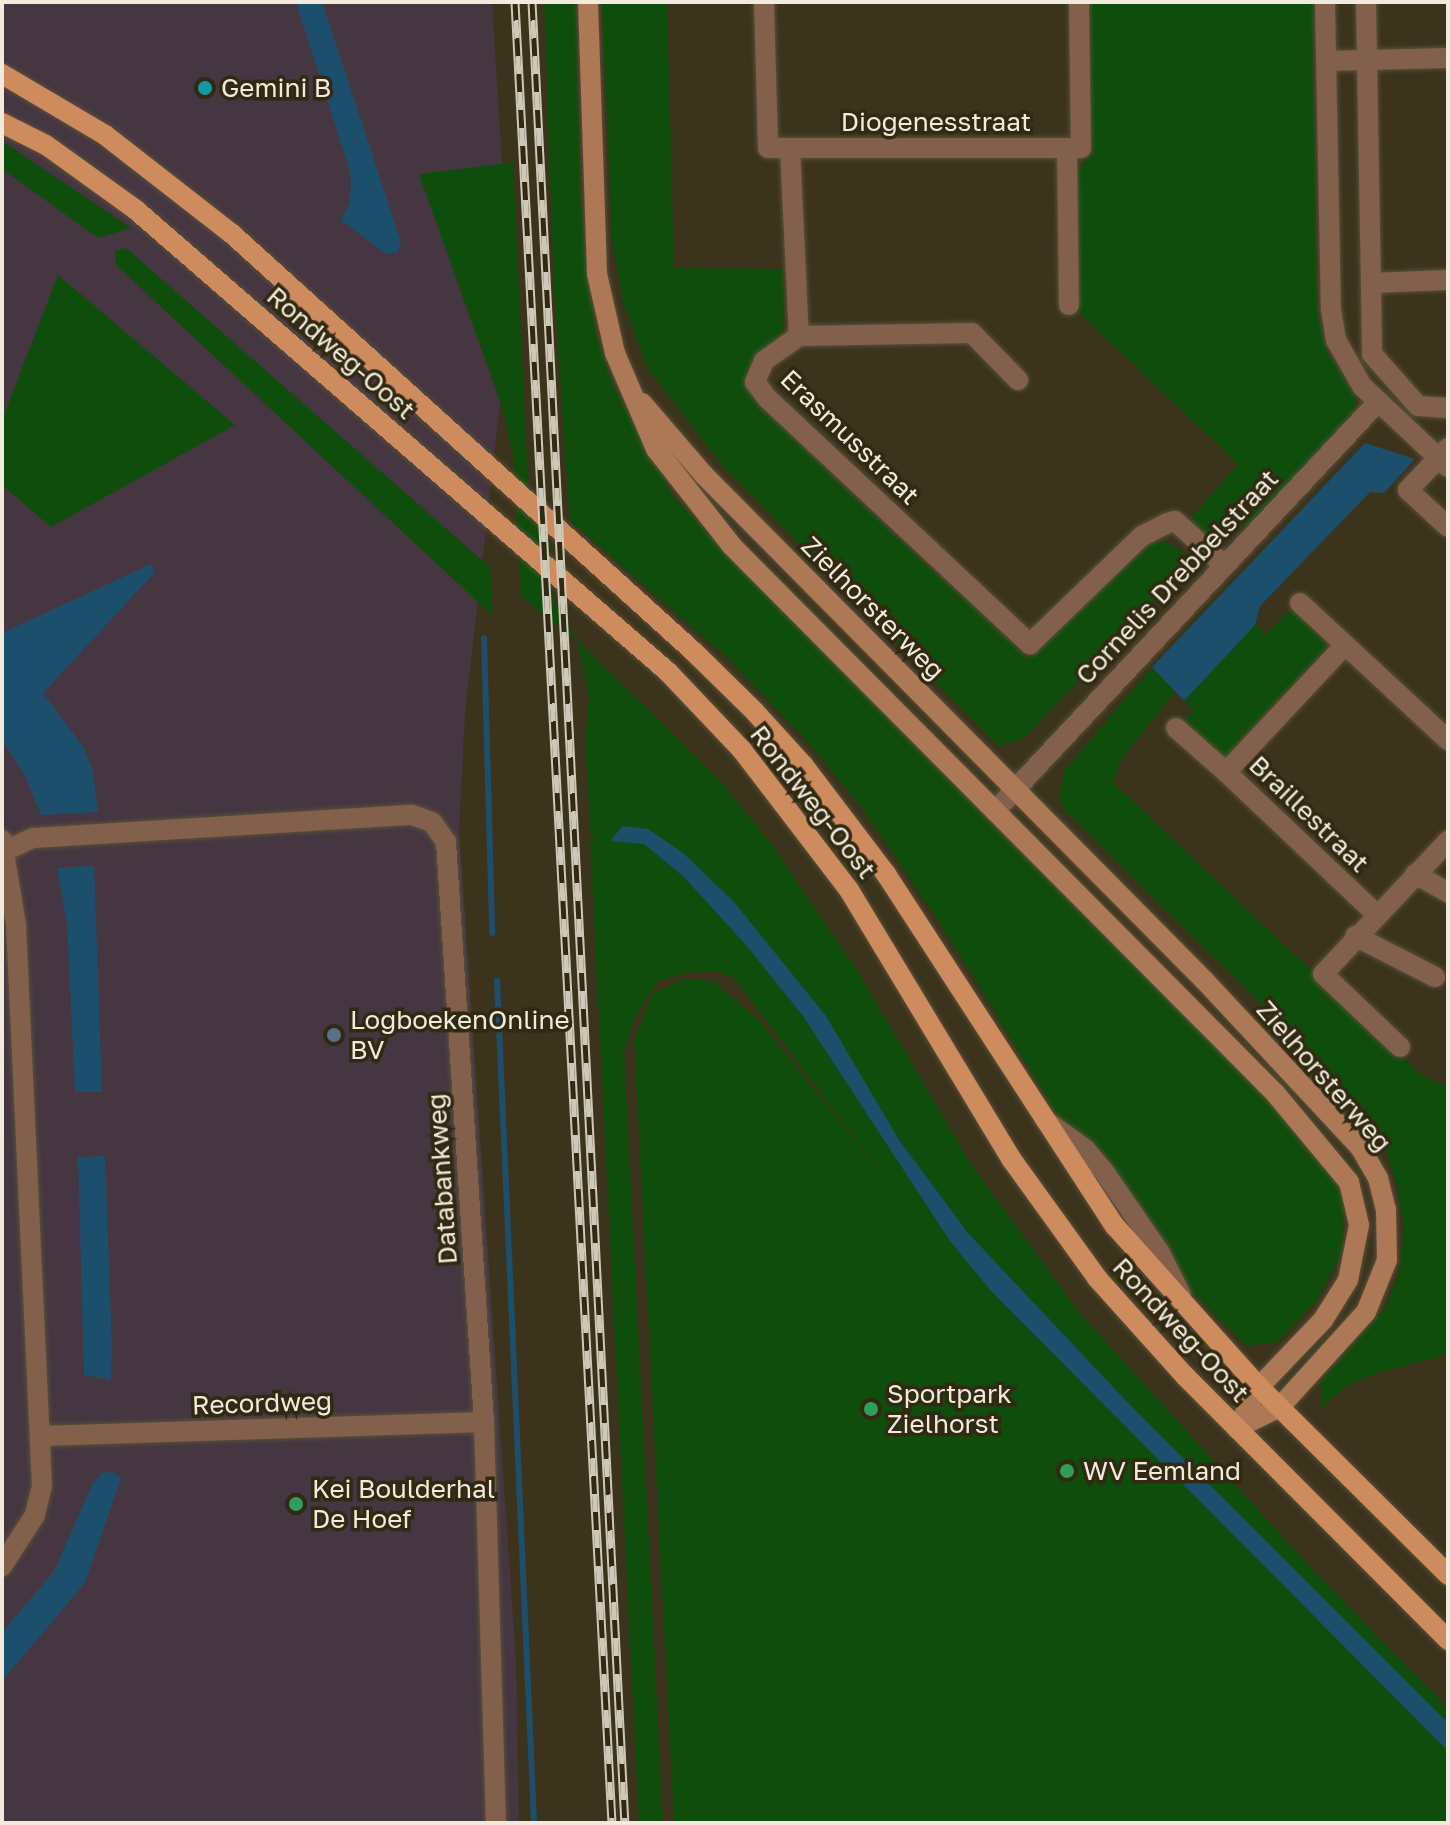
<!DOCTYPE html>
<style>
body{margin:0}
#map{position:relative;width:1450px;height:1825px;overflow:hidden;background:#3c331c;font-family:"Golos Text",sans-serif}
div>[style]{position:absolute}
.industrial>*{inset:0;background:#463641}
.green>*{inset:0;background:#0f4d0c}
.water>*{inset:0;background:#1c4f6c}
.stream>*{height:6px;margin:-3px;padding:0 3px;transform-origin:3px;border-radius:3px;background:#1c4f6c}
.roads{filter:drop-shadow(0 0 2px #59503b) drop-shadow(0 0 2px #59503b)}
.minor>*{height:20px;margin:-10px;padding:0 10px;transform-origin:10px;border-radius:10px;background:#82604b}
.tertiary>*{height:20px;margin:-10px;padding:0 10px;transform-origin:10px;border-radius:10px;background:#82604b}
.secondary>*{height:20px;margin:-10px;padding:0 10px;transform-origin:10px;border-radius:10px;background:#ad7856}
.primary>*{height:20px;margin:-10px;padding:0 10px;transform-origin:10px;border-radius:10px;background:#ce8b5e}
.rail>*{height:9px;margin-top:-4.5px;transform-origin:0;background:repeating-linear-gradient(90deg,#322912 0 18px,#cec8b8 0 36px);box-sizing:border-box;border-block:2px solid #cec8b8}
.dots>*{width:22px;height:22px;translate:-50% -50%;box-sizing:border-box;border:4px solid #322912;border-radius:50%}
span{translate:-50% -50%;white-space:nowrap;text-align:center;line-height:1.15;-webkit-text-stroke:7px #322912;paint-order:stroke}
.poi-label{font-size:26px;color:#f0ebdd}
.left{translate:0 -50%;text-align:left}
.street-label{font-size:26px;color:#f0ebdd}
.frame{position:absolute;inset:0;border:4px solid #f0ebdd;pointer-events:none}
</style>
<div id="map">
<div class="industrial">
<div style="clip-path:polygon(2px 2px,492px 2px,511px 306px,465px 714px,459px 832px,516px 1660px,519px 1823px,2px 1823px)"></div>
</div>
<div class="green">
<div style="clip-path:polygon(544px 2px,576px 2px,581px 209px,596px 334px,613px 383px,673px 496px,1275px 1102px,1330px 1168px,1344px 1201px,1342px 1253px,1317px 1300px,1278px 1342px,1247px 1346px,1159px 1260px,1105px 1194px,949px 937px,863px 809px,801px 734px,723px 654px,570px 521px,554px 291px)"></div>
<div style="clip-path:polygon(602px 2px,667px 2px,674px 268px,783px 269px,784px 329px,745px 374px,745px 385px,838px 482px,1029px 659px,1141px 546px,1166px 541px,1185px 554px,1190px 564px,1023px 739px,998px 746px,722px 465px,648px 369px,623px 302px,612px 239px)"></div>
<div style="clip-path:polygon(1088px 2px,1313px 2px,1317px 312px,1329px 355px,1355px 394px,1355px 413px,1258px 516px,1230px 536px,1210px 536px,1190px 519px,1238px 464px,1079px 313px,1075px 174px,1091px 153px)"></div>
<div style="clip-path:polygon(2px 141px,103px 209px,131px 228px,98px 238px,2px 169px)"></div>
<div style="clip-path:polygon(513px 162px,528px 484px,550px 544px,553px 600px,577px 640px,719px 779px,772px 845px,859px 973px,971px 1164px,1079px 1312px,1311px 1568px,1448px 1708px,1448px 1723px,1132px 1407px,968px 1233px,683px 853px,626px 839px,644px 844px,684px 877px,746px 945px,803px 1016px,950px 1241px,991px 1291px,1448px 1751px,1448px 1823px,674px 1823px,634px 1040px,653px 993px,683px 979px,713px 981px,759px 1020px,881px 1173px,735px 979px,718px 971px,697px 971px,659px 980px,637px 1013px,624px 1051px,663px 1823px,639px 1823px,590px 839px,599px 842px,591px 837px,585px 741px,589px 697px,577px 640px,521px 597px,514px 462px,504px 413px,419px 174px)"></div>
<div style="clip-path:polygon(126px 248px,490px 567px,493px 616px,116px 265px,115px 251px)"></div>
<div style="clip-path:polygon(58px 275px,235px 425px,51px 527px,2px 485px,2px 420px)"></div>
<div style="clip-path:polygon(1296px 603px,1335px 639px,1222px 760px,1181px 724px,1194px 710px,1184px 701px,1255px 625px,1266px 634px)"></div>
<div style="clip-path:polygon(1152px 667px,1175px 692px,1123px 757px,1113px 782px,1418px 1072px,1448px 1088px,1448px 1354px,1371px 1375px,1345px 1387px,1322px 1408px,1320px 1382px,1386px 1307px,1400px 1269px,1404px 1228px,1397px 1185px,1382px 1141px,1324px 1066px,1064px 810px,1059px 794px,1065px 770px)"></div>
</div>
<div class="water">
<div style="clip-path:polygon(296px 2px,322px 2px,401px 242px,397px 253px,386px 254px,341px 220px,350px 203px,351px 175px)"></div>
<div style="clip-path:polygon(1365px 443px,1415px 459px,1384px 493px,1370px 492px,1260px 606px,1255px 625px,1184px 701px,1152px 667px)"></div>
<div style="clip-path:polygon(151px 564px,155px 572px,43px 693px,84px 748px,93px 772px,98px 812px,41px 815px,25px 776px,2px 740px,2px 633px)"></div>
<div style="clip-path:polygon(622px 826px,648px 829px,683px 853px,734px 902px,826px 1016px,899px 1140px,968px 1233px,1132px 1407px,1448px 1723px,1448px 1751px,991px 1291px,950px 1241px,803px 1016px,746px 945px,684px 877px,644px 844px,611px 841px)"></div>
<div style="clip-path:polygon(94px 865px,102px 1092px,75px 1092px,67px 923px,57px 868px)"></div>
<div style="clip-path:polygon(105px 1156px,112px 1350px,111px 1380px,84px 1375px,78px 1157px)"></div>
<div style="clip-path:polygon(112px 1472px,121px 1478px,85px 1583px,2px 1681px,2px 1632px,54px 1571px,92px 1485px,101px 1473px)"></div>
</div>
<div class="stream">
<div style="left:484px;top:638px;width:295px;rotate:88.4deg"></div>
<div style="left:497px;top:981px;width:843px;rotate:87.48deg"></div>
</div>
<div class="roads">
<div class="minor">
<div style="left:764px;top:2px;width:146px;rotate:88.4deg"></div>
<div style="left:768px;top:148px;width:22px"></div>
<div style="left:790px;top:148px;width:188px;rotate:87.3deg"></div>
<div style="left:799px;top:336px;width:43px;rotate:144.5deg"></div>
<div style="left:764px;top:361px;width:23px;rotate:113deg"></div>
<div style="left:755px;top:382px;width:21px;rotate:53deg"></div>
<div style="left:768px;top:399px;width:359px;rotate:43.1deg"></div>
<div style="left:1030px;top:644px;width:156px;rotate:-44deg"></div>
<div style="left:1142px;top:536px;width:28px;rotate:-27deg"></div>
<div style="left:1167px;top:523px;width:8px;rotate:-14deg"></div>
<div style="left:1175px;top:521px;width:64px;rotate:41.9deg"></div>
<div style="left:1366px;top:2px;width:352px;rotate:89deg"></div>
<div style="left:1372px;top:354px;width:69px;rotate:48.5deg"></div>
<div style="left:1418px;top:406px;width:30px;rotate:4deg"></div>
<div style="left:1326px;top:61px;width:122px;rotate:-1.4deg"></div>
<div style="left:790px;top:148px;width:291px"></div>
<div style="left:1081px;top:148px;width:146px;rotate:-90.8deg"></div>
<div style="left:1067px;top:148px;width:157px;rotate:89.3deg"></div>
<div style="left:1371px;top:283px;width:77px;rotate:-2.2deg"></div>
<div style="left:799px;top:336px;width:173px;rotate:-1deg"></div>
<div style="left:972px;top:333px;width:66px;rotate:45.6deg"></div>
<div style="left:1448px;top:448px;width:58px;rotate:133.6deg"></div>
<div style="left:1408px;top:490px;width:54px;rotate:42.8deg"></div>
<div style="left:1300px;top:603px;width:202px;rotate:42.8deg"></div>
<div style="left:1345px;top:645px;width:174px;rotate:133.1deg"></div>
<div style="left:1226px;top:772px;width:207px;rotate:43.4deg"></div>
<div style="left:1176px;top:728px;width:67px;rotate:41.3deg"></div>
<div style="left:7px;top:850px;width:29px;rotate:-25deg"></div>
<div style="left:33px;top:838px;width:380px;rotate:-3.5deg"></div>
<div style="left:412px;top:815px;width:21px;rotate:19deg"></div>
<div style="left:432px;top:822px;width:24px;rotate:55deg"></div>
<div style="left:446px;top:842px;width:581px;rotate:86.25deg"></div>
<div style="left:484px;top:1422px;width:401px;rotate:88.3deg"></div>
<div style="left:1415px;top:874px;width:38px;rotate:29deg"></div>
<div style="left:1355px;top:936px;width:90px;rotate:27.1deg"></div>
<div style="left:1400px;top:1047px;width:106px;rotate:-136.5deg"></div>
<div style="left:1323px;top:974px;width:183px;rotate:-46.8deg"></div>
<div style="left:1045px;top:1120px;width:49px;rotate:35.9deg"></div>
<div style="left:1085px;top:1149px;width:31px;rotate:50deg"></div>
<div style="left:1105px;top:1173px;width:97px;rotate:55.5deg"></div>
<div style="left:1160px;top:1253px;width:47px;rotate:63.4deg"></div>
<div style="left:42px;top:1436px;width:442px;rotate:-1.8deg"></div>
</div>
<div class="tertiary">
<div style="left:1325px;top:2px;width:307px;rotate:88.9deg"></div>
<div style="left:1331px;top:309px;width:31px;rotate:81deg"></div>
<div style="left:1336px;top:340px;width:53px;rotate:60.5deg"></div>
<div style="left:1362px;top:386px;width:118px;rotate:43.3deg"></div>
<div style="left:995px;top:811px;width:559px;rotate:-46.89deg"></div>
<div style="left:2px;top:840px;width:86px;rotate:80.6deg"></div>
<div style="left:16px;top:925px;width:562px;rotate:87.35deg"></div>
<div style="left:42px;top:1486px;width:30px;rotate:104deg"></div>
<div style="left:35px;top:1515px;width:61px;rotate:122.9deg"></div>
</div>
<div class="secondary">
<div style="left:588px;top:2px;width:272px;rotate:88.1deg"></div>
<div style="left:597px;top:274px;width:81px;rotate:77.2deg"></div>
<div style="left:615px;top:353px;width:104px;rotate:66.9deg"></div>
<div style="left:656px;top:449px;width:123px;rotate:51.9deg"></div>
<div style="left:732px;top:546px;width:771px;rotate:45.21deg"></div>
<div style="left:1275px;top:1093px;width:116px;rotate:50.3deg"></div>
<div style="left:1349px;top:1182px;width:44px;rotate:76.9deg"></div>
<div style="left:1359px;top:1225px;width:56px;rotate:101.3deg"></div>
<div style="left:1348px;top:1280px;width:47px;rotate:122deg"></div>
<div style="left:1323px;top:1320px;width:93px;rotate:133.7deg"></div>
<div style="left:1259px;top:1387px;width:47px;rotate:118.2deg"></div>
<div style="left:642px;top:403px;width:95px;rotate:49.3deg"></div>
<div style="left:704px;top:475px;width:711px;rotate:45.29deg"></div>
<div style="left:1204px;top:980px;width:229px;rotate:47deg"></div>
<div style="left:1360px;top:1147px;width:36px;rotate:60deg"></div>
<div style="left:1378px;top:1178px;width:32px;rotate:76deg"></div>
<div style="left:1386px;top:1209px;width:51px;rotate:88.9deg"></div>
<div style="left:1387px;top:1260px;width:56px;rotate:112deg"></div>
<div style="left:1366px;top:1312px;width:128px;rotate:132.2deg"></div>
<div style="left:1280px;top:1407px;width:48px;rotate:154deg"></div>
</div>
<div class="primary">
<div style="left:2px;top:74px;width:120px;rotate:30.6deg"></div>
<div style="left:105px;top:135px;width:160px;rotate:37.9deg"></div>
<div style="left:231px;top:233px;width:623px;rotate:42.14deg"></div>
<div style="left:693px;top:651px;width:87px;rotate:44.5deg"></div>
<div style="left:755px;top:712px;width:73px;rotate:47.8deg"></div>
<div style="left:804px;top:766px;width:136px;rotate:52.8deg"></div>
<div style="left:886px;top:874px;width:420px;rotate:57deg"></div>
<div style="left:1115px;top:1226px;width:216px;rotate:48.2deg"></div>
<div style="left:1259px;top:1387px;width:267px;rotate:44.8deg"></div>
<div style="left:2px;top:123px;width:49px;rotate:26.6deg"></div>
<div style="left:46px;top:145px;width:111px;rotate:35.8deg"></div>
<div style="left:136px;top:210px;width:705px;rotate:40.97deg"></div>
<div style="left:668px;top:672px;width:108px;rotate:46.5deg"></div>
<div style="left:742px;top:750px;width:176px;rotate:52.6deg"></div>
<div style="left:849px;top:890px;width:315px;rotate:58.9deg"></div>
<div style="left:1012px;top:1160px;width:145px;rotate:54.2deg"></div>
<div style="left:1097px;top:1278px;width:132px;rotate:48.1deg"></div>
<div style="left:1185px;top:1376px;width:373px;rotate:45.1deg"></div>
</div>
</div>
<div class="rail">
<div style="left:515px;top:2px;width:1824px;rotate:86.95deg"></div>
<div style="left:532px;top:2px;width:1823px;rotate:87.08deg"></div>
</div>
<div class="dots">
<div style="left:205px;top:88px;background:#0f9aa8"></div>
<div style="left:334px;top:1035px;background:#5c6f8a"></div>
<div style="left:871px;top:1409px;background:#2e9e5b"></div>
<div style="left:1067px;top:1471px;background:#2e9e5b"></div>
<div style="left:296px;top:1504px;background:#2e9e5b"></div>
</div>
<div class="poi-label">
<span class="left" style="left:221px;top:88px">Gemini B</span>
<span class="left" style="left:350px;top:1035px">LogboekenOnline<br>BV</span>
<span class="left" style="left:887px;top:1409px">Sportpark<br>Zielhorst</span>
<span class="left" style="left:1083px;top:1471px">WV Eemland</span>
<span class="left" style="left:312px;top:1504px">Kei Boulderhal<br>De Hoef</span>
</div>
<div class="street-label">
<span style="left:936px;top:122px">Diogenesstraat</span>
<span style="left:341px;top:353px;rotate:41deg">Rondweg-Oost</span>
<span style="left:850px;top:437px;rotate:44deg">Erasmusstraat</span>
<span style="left:1177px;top:577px;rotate:-47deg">Cornelis Drebbelstraat</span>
<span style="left:873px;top:608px;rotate:45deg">Zielhorsterweg</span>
<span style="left:813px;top:802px;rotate:52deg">Rondweg-Oost</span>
<span style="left:1309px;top:814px;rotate:44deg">Braillestraat</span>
<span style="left:1324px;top:1076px;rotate:49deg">Zielhorsterweg</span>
<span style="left:442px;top:1179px;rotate:-94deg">Databankweg</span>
<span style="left:1181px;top:1330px;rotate:47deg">Rondweg-Oost</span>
<span style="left:262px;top:1403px;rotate:-2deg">Recordweg</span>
</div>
<div class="frame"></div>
</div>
